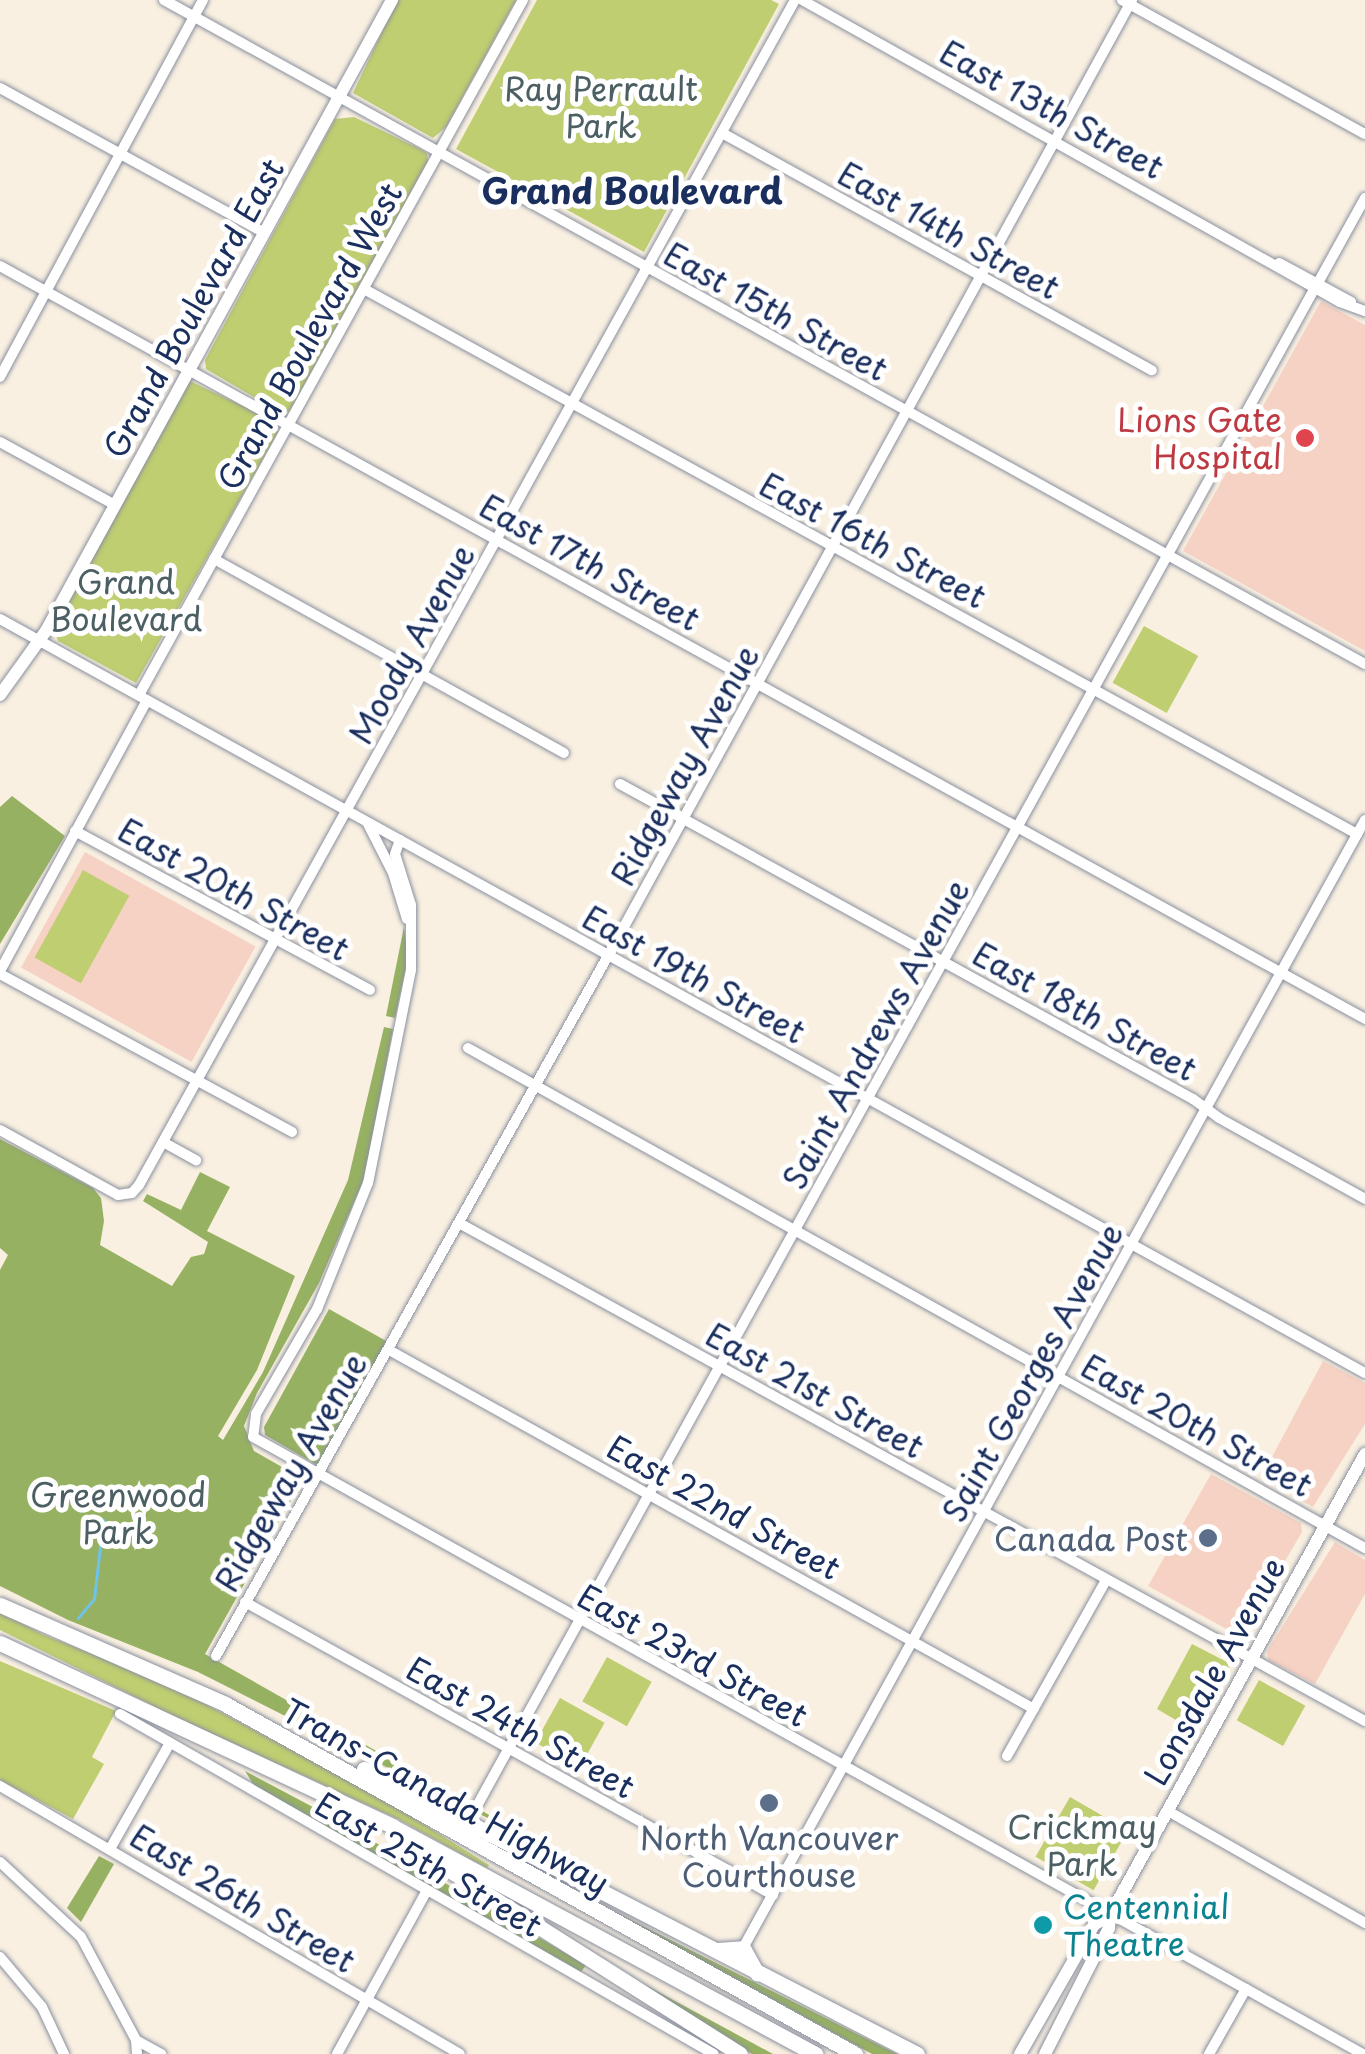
<!DOCTYPE html>
<style>
body{margin:0}
#map{position:relative;width:1365px;height:2054px;overflow:hidden;background:#f9f0e1;font-family:"Playpen Sans",sans-serif}
div>[style]{position:absolute}
.built>*{inset:0;background:#f6d2c4;transform-origin:0 0}
.green>*{inset:0;background:#bfce70;transform-origin:0 0}
.forest>*{inset:0;background:#97b162}
.stream>*{height:2.5px;margin:-1.25px;padding:0 1.25px;transform-origin:1.25px;border-radius:1.25px;background:#6fc3eb}
.roads{filter:drop-shadow(0 0 2px #8a90a0) drop-shadow(0 0 2px #8a90a0)}
.minor>*{height:10px;margin:-5px;padding:0 5px;transform-origin:5px;border-radius:5px;background:#fff}
.major>*{height:12px;margin:-6px;padding:0 6px;transform-origin:6px;border-radius:6px;background:#fff}
.highway>*{height:15px;margin:-7.5px;padding:0 7.5px;transform-origin:7.5px;border-radius:7.5px;background:#fff}
.dots>*{width:28px;height:28px;translate:-50% -50%;box-sizing:border-box;border:5px solid #fff;border-radius:50%}
span{translate:-50% -50%;white-space:nowrap;text-align:center;line-height:1.15;-webkit-text-stroke:10px #fff;paint-order:stroke}
.park-label{font-size:32px;color:#4c5f63}
.street-label{font-size:32px;color:#1b2f5e}
.health-label{font-size:32px;color:#be3a42}
.right{translate:-100% -50%;text-align:right}
.service-label{font-size:32px;color:#4e5e75}
.culture-label{font-size:32px;color:#0d838f}
.left{translate:0 -50%;text-align:left}
.neighbourhood-label{font-size:35px;color:#1b2f5e;font-weight:700}
</style>
<div id="map">
<div class="built">
<div style="clip-path:polygon(1321px 301px,1365px 325px,1365px 651px,1183px 551px)"></div>
<div style="left:85px;top:852px;width:195px;height:132px;rotate:29deg"></div>
<div style="clip-path:polygon(1323px 1361px,1365px 1383px,1365px 1424px,1313px 1507px,1264px 1480px,1263px 1474px)"></div>
<div style="clip-path:polygon(1211px 1474px,1301px 1523px,1302px 1532px,1241px 1637px,1148px 1586px)"></div>
<div style="clip-path:polygon(1335px 1542px,1365px 1560px,1365px 1594px,1315px 1684px,1268px 1660px,1267px 1651px)"></div>
</div>
<div class="green">
<div style="clip-path:polygon(397px 0,516px 0,446px 127px,433px 138px,353px 93px)"></div>
<div style="clip-path:polygon(537px 0,771px 0,779px 4px,644px 252px,456px 149px)"></div>
<div style="clip-path:polygon(354px 117px,416px 147px,427px 153px,428px 162px,289px 412px,281px 413px,206px 369px,205px 360px,335px 119px)"></div>
<div style="clip-path:polygon(190px 381px,268px 418px,278px 432px,136px 683px,58px 641px,55px 632px,70px 594px)"></div>
<div style="left:1144px;top:626px;width:62px;height:65px;rotate:29deg"></div>
<div style="left:83px;top:870px;width:53px;height:100px;rotate:29deg"></div>
<div style="clip-path:polygon(0 1612px,44px 1635px,166px 1683px,380px 1797px,489px 1865px,487px 1868px,398px 1819px,178px 1718px,0 1630px)"></div>
<div style="clip-path:polygon(1192px 1644px,1227px 1662px,1229px 1668px,1193px 1730px,1157px 1709px)"></div>
<div style="left:607px;top:1657px;width:51px;height:51px;rotate:29deg"></div>
<div style="clip-path:polygon(0 1661px,116px 1711px,92px 1757px,104px 1764px,73px 1819px,0 1780px)"></div>
<div style="left:1259px;top:1680px;width:53px;height:46px;rotate:29deg"></div>
<div style="left:560px;top:1698px;width:51px;height:51px;rotate:29deg"></div>
<div style="left:1070px;top:1797px;width:67px;height:69px;rotate:30deg"></div>
</div>
<div class="forest">
<div style="clip-path:polygon(12px 796px,65px 836px,0 944px,0 807px)"></div>
<div style="clip-path:polygon(404px 927px,408px 958px,395px 1018px,386px 1016px)"></div>
<div style="clip-path:polygon(384px 1027px,393px 1029px,364px 1179px,319px 1283px,257px 1393px,244px 1426px,254px 1451px,303px 1479px,205px 1654px,553px 1851px,198px 1672px,68px 1620px,0 1586px,0 1270px,8px 1255px,0 1248px,0 1139px,93px 1188px,101px 1198px,104px 1221px,100px 1245px,172px 1286px,191px 1257px,204px 1254px,208px 1242px,143px 1201px,147px 1194px,181px 1210px,200px 1172px,230px 1187px,207px 1231px,295px 1276px,257px 1370px,218px 1436px,223px 1440px,263px 1372px,348px 1180px)"></div>
<div style="clip-path:polygon(329px 1309px,388px 1342px,321px 1462px,315px 1464px,265px 1435px,264px 1427px)"></div>
<div style="clip-path:polygon(245px 1771px,328px 1815px,586px 1965px,581px 1972px,255px 1787px)"></div>
<div style="clip-path:polygon(99px 1856px,114px 1864px,81px 1922px,67px 1908px)"></div>
<div style="clip-path:polygon(593px 1901px,770px 1990px,897px 2054px,872px 2054px)"></div>
<div style="clip-path:polygon(592px 1956px,773px 2054px,752px 2054px)"></div>
</div>
<div class="stream">
<div style="left:78px;top:1618px;width:25px;rotate:-50deg"></div>
<div style="left:94px;top:1599px;width:79px;rotate:-83.4deg"></div>
</div>
<div class="roads">
<div class="minor">
<div style="left:164px;top:0;width:1372px;rotate:28.94deg"></div>
<div style="left:802px;top:0;width:617px;rotate:29.31deg"></div>
<div style="left:1340px;top:302px;width:27px;rotate:20deg"></div>
<div style="left:1122px;top:0;width:277px;rotate:28.9deg"></div>
<div style="left:0;top:88px;width:302px;rotate:28.7deg"></div>
<div style="left:722px;top:133px;width:491px;rotate:28.9deg"></div>
<div style="left:1279px;top:263px;width:82px;rotate:28.4deg"></div>
<div style="left:0;top:266px;width:1559px;rotate:28.88deg"></div>
<div style="left:1319px;top:281px;width:95px;rotate:-61deg"></div>
<div style="left:364px;top:289px;width:1133px;rotate:28.76deg"></div>
<div style="left:0;top:377px;width:428px;rotate:-61.7deg"></div>
<div style="left:0;top:442px;width:131px;rotate:28.7deg"></div>
<div style="left:214px;top:559px;width:400px;rotate:29deg"></div>
<div style="left:0;top:619px;width:1559px;rotate:28.92deg"></div>
<div style="left:139px;top:695px;width:794px;rotate:-61.08deg"></div>
<div style="left:620px;top:784px;width:654px;rotate:28.8deg"></div>
<div style="left:1193px;top:1099px;width:32px;rotate:36deg"></div>
<div style="left:1219px;top:1118px;width:167px;rotate:29deg"></div>
<div style="left:367px;top:822px;width:57px;rotate:63deg"></div>
<div style="left:393px;top:873px;width:48px;rotate:73.1deg"></div>
<div style="left:75px;top:831px;width:335px;rotate:28.3deg"></div>
<div style="left:400px;top:840px;width:15px;rotate:110deg"></div>
<div style="left:395px;top:854px;width:53px;rotate:72.6deg"></div>
<div style="left:411px;top:905px;width:65px;rotate:90deg"></div>
<div style="left:411px;top:970px;width:217px;rotate:101.4deg"></div>
<div style="left:368px;top:1183px;width:136px;rotate:112deg"></div>
<div style="left:317px;top:1309px;width:121px;rotate:120.2deg"></div>
<div style="left:256px;top:1414px;width:23px;rotate:97deg"></div>
<div style="left:253px;top:1437px;width:1270px;rotate:29.07deg"></div>
<div style="left:0;top:971px;width:308px;rotate:-61.5deg"></div>
<div style="left:0;top:974px;width:332px;rotate:28.4deg"></div>
<div style="left:468px;top:1048px;width:1027px;rotate:29.14deg"></div>
<div style="left:0;top:1130px;width:135px;rotate:28.8deg"></div>
<div style="left:118px;top:1195px;width:14px;rotate:-8deg"></div>
<div style="left:132px;top:1193px;width:11px;rotate:-49deg"></div>
<div style="left:139px;top:1185px;width:1354px;rotate:-61.03deg"></div>
<div style="left:163px;top:1142px;width:38px;rotate:29deg"></div>
<div style="left:459px;top:1223px;width:1034px;rotate:28.8deg"></div>
<div style="left:389px;top:1350px;width:738px;rotate:29.1deg"></div>
<div style="left:245px;top:1602px;width:604px;rotate:29.03deg"></div>
<div style="left:216px;top:1656px;width:815px;rotate:-60.76deg"></div>
<div style="left:614px;top:945px;width:1078px;rotate:-61.27deg"></div>
<div style="left:120px;top:1714px;width:684px;rotate:29.79deg"></div>
<div style="left:1007px;top:1756px;width:202px;rotate:-60.6deg"></div>
<div style="left:0;top:1786px;width:532px;rotate:30.23deg"></div>
<div style="left:478px;top:1804px;width:1732px;rotate:-61.1deg"></div>
<div style="left:1168px;top:1811px;width:227px;rotate:29.6deg"></div>
<div style="left:110px;top:1849px;width:122px;rotate:-60.5deg"></div>
<div style="left:0;top:1862px;width:110px;rotate:42.8deg"></div>
<div style="left:81px;top:1937px;width:117px;rotate:61.9deg"></div>
<div style="left:136px;top:2040px;width:14px;rotate:86deg"></div>
<div style="left:743px;top:1948px;width:1288px;rotate:-61.13deg"></div>
<div style="left:0;top:1957px;width:65px;rotate:50deg"></div>
<div style="left:42px;top:2007px;width:52px;rotate:64.9deg"></div>
<div style="left:136px;top:2040px;width:29px;rotate:29deg"></div>
<div style="left:337px;top:2054px;width:185px;rotate:-61.2deg"></div>
<div style="left:1209px;top:2054px;width:75px;rotate:-60.4deg"></div>
</div>
<div class="major">
<div style="left:0;top:695px;width:79px;rotate:-54.3deg"></div>
<div style="left:46px;top:631px;width:720px;rotate:-61.26deg"></div>
<div style="left:1020px;top:2054px;width:149px;rotate:-60.2deg"></div>
<div style="left:1094px;top:1925px;width:19px;rotate:-32deg"></div>
<div style="left:1045px;top:2054px;width:141px;rotate:-63.1deg"></div>
<div style="left:1109px;top:1928px;width:13px;rotate:-86deg"></div>
<div style="left:1110px;top:1915px;width:527px;rotate:-61.05deg"></div>
</div>
<div class="highway">
<div style="left:0;top:1605px;width:246px;rotate:23.7deg"></div>
<div style="left:225px;top:1704px;width:721px;rotate:29.05deg"></div>
<div style="left:0;top:1643px;width:433px;rotate:25deg"></div>
<div style="left:392px;top:1826px;width:481px;rotate:28.3deg"></div>
<div style="left:364px;top:1769px;width:622px;rotate:27.27deg"></div>
<div style="left:411px;top:1846px;width:389px;rotate:32.3deg"></div>
<div style="left:717px;top:1950px;width:26px;rotate:-4deg"></div>
<div style="left:743px;top:1948px;width:29px;rotate:61deg"></div>
</div>
</div>
<div class="dots">
<div style="left:1305px;top:438px;background:#e0444e"></div>
<div style="left:1208px;top:1538px;background:#5c6f8a"></div>
<div style="left:769px;top:1803px;background:#5c6f8a"></div>
<div style="left:1043px;top:1925px;background:#0f9aa8"></div>
</div>
<div class="park-label">
<span style="left:601px;top:107px">Ray Perrault<br>Park</span>
<span style="left:126px;top:600px">Grand<br>Boulevard</span>
<span style="left:118px;top:1513px">Greenwood<br>Park</span>
<span style="left:1082px;top:1845px">Crickmay<br>Park</span>
</div>
<div class="street-label">
<span style="left:1052px;top:109px;rotate:29deg">East 13th Street</span>
<span style="left:949px;top:230px;rotate:29deg">East 14th Street</span>
<span style="left:193px;top:308px;rotate:-61deg">Grand Boulevard East</span>
<span style="left:776px;top:311px;rotate:29deg">East 15th Street</span>
<span style="left:309px;top:336px;rotate:-61deg">Grand Boulevard West</span>
<span style="left:873px;top:540px;rotate:28deg">East 16th Street</span>
<span style="left:590px;top:562px;rotate:29deg">East 17th Street</span>
<span style="left:411px;top:644px;rotate:-61deg">Moody Avenue</span>
<span style="left:684px;top:765px;rotate:-61deg">Ridgeway Avenue</span>
<span style="left:234px;top:889px;rotate:29deg">East 20th Street</span>
<span style="left:694px;top:974px;rotate:29deg">East 19th Street</span>
<span style="left:1085px;top:1011px;rotate:29deg">East 18th Street</span>
<span style="left:875px;top:1034px;rotate:-61deg">Saint Andrews Avenue</span>
<span style="left:1032px;top:1372px;rotate:-61deg">Saint Georges Avenue</span>
<span style="left:815px;top:1390px;rotate:29deg">East 21st Street</span>
<span style="left:1197px;top:1425px;rotate:29deg">East 20th Street</span>
<span style="left:290px;top:1472px;rotate:-60deg">Ridgeway Avenue</span>
<span style="left:724px;top:1507px;rotate:29deg">East 22nd Street</span>
<span style="left:693px;top:1655px;rotate:29deg">East 23rd Street</span>
<span style="left:1214px;top:1671px;rotate:-61deg">Lonsdale Avenue</span>
<span style="left:521px;top:1727px;rotate:29deg">East 24th Street</span>
<span style="left:446px;top:1796px;rotate:29deg">Trans-Canada Highway</span>
<span style="left:429px;top:1864px;rotate:30deg">East 25th Street</span>
<span style="left:243px;top:1898px;rotate:31deg">East 26th Street</span>
</div>
<div class="health-label">
<span class="right" style="left:1282px;top:438px">Lions Gate<br>Hospital</span>
</div>
<div class="service-label">
<span class="right" style="left:1188px;top:1538px">Canada Post</span>
<span style="left:769px;top:1856px">North Vancouver<br>Courthouse</span>
</div>
<div class="culture-label">
<span class="left" style="left:1063px;top:1925px">Centennial<br>Theatre</span>
</div>
<div class="neighbourhood-label">
<span style="left:632px;top:190px">Grand Boulevard</span>
</div>
</div>
